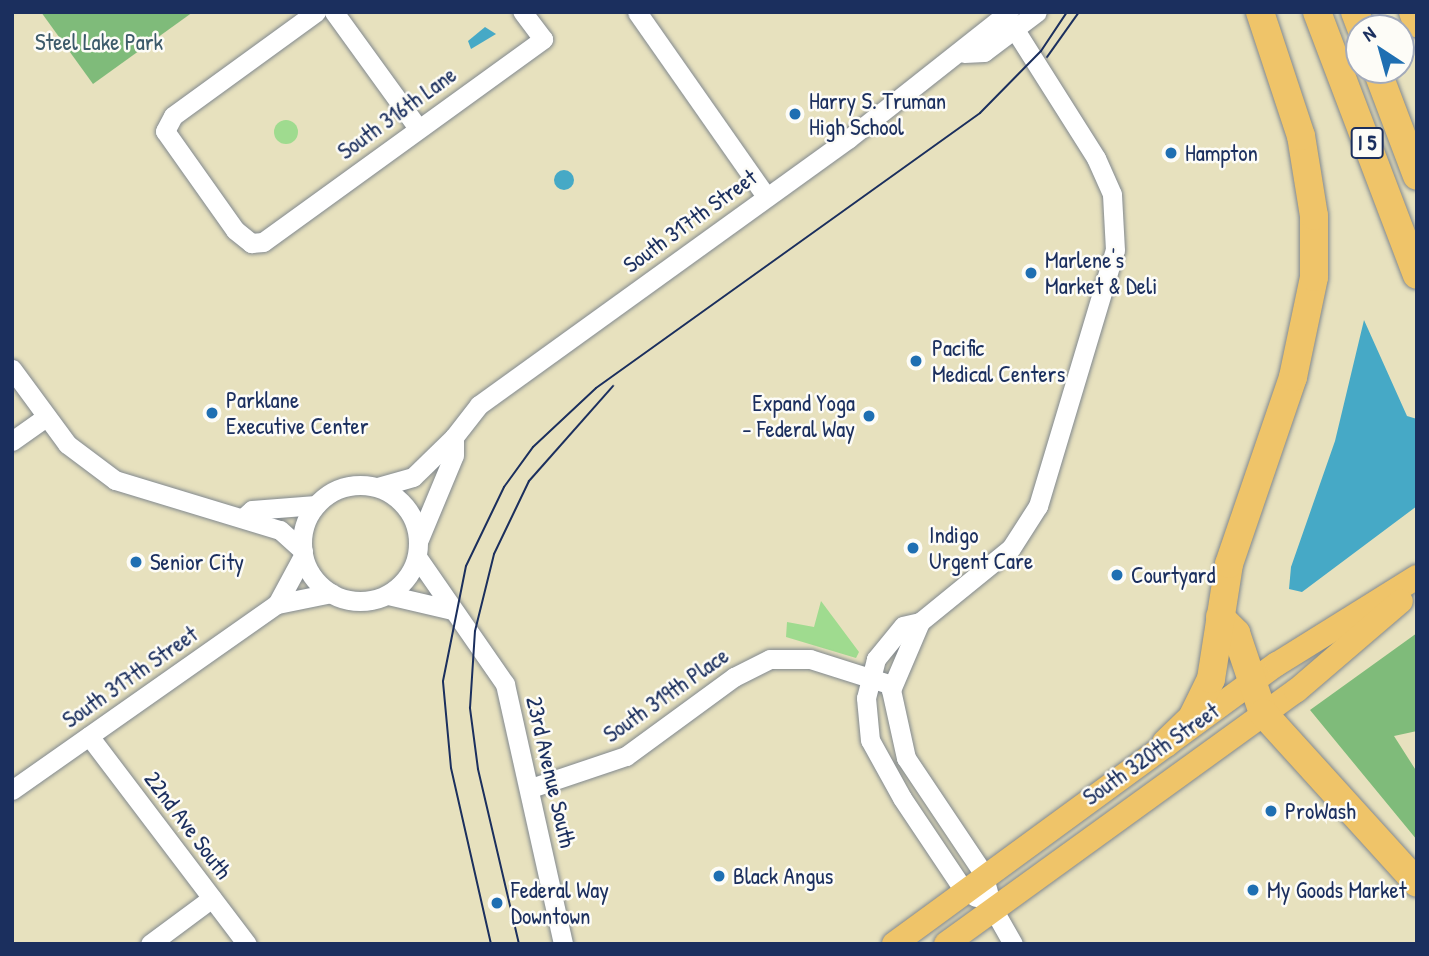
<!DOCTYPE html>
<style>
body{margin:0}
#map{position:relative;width:1429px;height:956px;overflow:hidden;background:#e7e1be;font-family:"Patrick Hand",sans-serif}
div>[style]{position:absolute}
.green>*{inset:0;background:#9fdb8f}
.round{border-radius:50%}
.forest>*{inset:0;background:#7fbb7a}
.water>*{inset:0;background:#46a9c6}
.roads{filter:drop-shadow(0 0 2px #81888e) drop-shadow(0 0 2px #81888e)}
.minor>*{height:19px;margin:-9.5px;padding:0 9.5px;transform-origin:9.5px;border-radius:9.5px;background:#fff}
.minor>.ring{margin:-9.5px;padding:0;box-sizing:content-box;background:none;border:19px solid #fff;border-radius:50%}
.major>*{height:24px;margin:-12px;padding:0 12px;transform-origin:12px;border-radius:12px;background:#efc469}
.highway>*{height:28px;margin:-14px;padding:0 14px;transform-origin:14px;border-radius:14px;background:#efc469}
.tram>*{height:2px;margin:-1px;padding:0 1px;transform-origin:1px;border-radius:1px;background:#1b2f5e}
.dots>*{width:19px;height:19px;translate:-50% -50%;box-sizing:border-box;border:4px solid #fdfcf7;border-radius:50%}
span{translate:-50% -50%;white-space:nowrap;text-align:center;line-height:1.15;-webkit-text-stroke:5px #fdfcf7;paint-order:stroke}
.shield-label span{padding:2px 5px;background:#fdfcf7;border:2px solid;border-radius:5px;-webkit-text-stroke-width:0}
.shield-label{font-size:21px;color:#1b2f5e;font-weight:700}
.park-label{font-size:23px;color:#3c5a6a}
.poi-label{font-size:23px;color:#1b2f5e}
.left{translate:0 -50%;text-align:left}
.right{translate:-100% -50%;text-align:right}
.street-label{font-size:23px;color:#1b2f5e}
.frame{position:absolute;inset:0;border:14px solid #1b2f5e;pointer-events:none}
.north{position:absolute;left:1345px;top:14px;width:70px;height:70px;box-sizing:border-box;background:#fdfcf7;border:2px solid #a3aaba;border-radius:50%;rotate:324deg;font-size:19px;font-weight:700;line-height:28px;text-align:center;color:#1b2f5e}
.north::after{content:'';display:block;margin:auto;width:24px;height:32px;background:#1f6fb2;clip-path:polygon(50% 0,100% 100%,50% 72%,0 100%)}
</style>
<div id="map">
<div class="green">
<div class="round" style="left:274px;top:120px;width:24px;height:24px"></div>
<div style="clip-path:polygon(821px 601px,859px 652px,856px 658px,786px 637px,787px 622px,814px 627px)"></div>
</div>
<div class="forest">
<div style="clip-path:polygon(41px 12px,193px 12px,93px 84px)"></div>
<div style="clip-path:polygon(1417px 633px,1417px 731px,1394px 736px,1417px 772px,1417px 840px,1310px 710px)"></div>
</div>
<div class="water">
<div style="clip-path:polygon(485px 27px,496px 34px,471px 49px,468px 41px)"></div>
<div class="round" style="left:554px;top:170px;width:20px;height:20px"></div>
<div style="clip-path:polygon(1364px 320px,1407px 416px,1417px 419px,1417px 506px,1302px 592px,1289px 589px,1291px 567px,1335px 441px)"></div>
</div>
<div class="roads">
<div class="minor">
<div style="left:316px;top:12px;width:177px;rotate:144deg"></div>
<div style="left:173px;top:116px;width:17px;rotate:118deg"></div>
<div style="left:165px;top:131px;width:121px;rotate:54.7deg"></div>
<div style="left:235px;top:230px;width:21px;rotate:39deg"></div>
<div style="left:251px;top:243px;width:12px;rotate:-5deg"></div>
<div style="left:263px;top:242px;width:346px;rotate:-35.9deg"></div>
<div style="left:543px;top:39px;width:34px;rotate:-127deg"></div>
<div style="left:334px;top:12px;width:143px;rotate:54.1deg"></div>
<div style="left:637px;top:12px;width:223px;rotate:55deg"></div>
<div style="left:964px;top:53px;width:20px;rotate:-3deg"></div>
<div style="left:984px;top:52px;width:66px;rotate:-37deg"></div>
<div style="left:12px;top:369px;width:93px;rotate:53.7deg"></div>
<div style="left:67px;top:444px;width:60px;rotate:36.9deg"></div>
<div style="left:115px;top:480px;width:172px;rotate:16.9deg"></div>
<div style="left:280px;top:530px;width:31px;rotate:42deg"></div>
<div style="left:12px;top:441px;width:42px;rotate:-35.2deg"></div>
<div class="ring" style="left:302px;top:485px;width:97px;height:97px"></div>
<div style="left:378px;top:487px;width:36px;rotate:-16deg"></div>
<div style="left:413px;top:477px;width:57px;rotate:-44.3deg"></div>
<div style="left:243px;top:518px;width:12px;rotate:-42deg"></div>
<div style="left:252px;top:510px;width:64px;rotate:-4.5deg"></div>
<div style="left:419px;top:539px;width:91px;rotate:-67.4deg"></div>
<div style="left:454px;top:455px;width:18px;rotate:-90deg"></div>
<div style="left:454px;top:437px;width:41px;rotate:-52deg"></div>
<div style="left:479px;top:405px;width:455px;rotate:-35.8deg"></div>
<div style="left:848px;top:139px;width:205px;rotate:-38.3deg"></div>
<div style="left:417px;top:557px;width:155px;rotate:55.3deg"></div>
<div style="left:505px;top:684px;width:266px;rotate:77.4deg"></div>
<div style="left:388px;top:595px;width:66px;rotate:13.2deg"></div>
<div style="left:277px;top:604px;width:55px;rotate:-61.6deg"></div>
<div style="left:920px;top:622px;width:17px;rotate:167deg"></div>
<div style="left:903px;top:626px;width:43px;rotate:129.3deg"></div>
<div style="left:876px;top:659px;width:40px;rotate:104.4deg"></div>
<div style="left:866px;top:698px;width:42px;rotate:84.6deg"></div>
<div style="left:870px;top:740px;width:66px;rotate:61.1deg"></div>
<div style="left:902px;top:798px;width:110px;rotate:56.2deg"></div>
<div style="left:963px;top:889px;width:15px;rotate:32deg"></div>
<div style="left:89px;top:736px;width:261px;rotate:52.8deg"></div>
<div style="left:531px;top:788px;width:100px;rotate:-18.6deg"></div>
<div style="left:626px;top:756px;width:134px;rotate:-36.2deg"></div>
<div style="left:734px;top:677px;width:40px;rotate:-26.6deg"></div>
<div style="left:770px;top:659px;width:40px"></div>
<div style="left:810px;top:659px;width:86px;rotate:17.6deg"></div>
<div style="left:12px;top:790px;width:324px;rotate:-35.1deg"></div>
<div style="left:277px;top:604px;width:55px;rotate:-11.5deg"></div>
<div style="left:150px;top:944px;width:77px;rotate:-36.6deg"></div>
<div style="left:1013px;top:944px;width:43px;rotate:-119.6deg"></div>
<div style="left:992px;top:907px;width:35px;rotate:-105deg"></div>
<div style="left:983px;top:873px;width:138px;rotate:-123.8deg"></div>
<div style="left:906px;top:758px;width:70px;rotate:-102.4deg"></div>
<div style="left:891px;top:690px;width:74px;rotate:-66.9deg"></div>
<div style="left:920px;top:622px;width:117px;rotate:-39.1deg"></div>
<div style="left:1011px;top:548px;width:50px;rotate:-57.3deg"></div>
<div style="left:1038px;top:506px;width:267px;rotate:-73.3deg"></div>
<div style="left:1115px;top:250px;width:56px;rotate:-93.1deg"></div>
<div style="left:1112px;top:194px;width:39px;rotate:-114deg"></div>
<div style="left:1096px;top:158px;width:151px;rotate:-122.3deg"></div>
</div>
<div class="major">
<div style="left:894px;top:944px;width:474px;rotate:-36.2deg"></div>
<div style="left:1277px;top:664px;width:165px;rotate:-31.9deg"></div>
<div style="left:946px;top:944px;width:432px;rotate:-35.9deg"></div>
<div style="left:1296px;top:691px;width:138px;rotate:-40.6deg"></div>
</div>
<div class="highway">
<div style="left:1317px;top:12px;width:281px;rotate:69.2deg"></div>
<div style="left:1355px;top:12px;width:17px;rotate:69deg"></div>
<div style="left:1413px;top:12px;width:12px;rotate:70deg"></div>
<div style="left:1377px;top:70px;width:113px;rotate:69.3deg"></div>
<div style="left:1220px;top:617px;width:23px;rotate:45deg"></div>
<div style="left:1236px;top:633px;width:84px;rotate:71.4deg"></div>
<div style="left:1263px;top:713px;width:229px;rotate:47.8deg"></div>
<div style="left:1166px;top:743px;width:36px;rotate:-44deg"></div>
<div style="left:1192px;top:718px;width:43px;rotate:-64deg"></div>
<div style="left:1211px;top:679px;width:116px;rotate:-81.1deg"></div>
<div style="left:1229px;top:564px;width:198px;rotate:-71.1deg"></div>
<div style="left:1293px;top:377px;width:102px;rotate:-78.1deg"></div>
<div style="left:1314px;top:277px;width:61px;rotate:-90deg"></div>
<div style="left:1314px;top:216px;width:81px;rotate:-99.2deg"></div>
<div style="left:1301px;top:136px;width:131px;rotate:-108.3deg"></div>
</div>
</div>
<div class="tram">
<div style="left:1047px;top:57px;width:55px;rotate:-54.6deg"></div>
<div style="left:491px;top:944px;width:180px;rotate:-102.8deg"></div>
<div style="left:451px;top:768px;width:87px;rotate:-95.3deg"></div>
<div style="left:443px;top:681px;width:117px;rotate:-78.7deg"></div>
<div style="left:466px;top:566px;width:88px;rotate:-64.3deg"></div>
<div style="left:504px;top:487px;width:49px;rotate:-54.1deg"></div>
<div style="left:533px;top:447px;width:86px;rotate:-43.1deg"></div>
<div style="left:596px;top:388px;width:472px;rotate:-35.6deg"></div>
<div style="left:980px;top:113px;width:87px;rotate:-45.5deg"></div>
<div style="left:1041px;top:51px;width:47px;rotate:-56.3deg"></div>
<div style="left:519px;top:944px;width:180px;rotate:-103.2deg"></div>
<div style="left:478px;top:769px;width:62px;rotate:-97.5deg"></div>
<div style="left:470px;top:708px;width:77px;rotate:-86.3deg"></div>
<div style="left:475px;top:631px;width:79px;rotate:-76.1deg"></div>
<div style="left:494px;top:554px;width:81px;rotate:-64.4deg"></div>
<div style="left:529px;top:481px;width:127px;rotate:-48.5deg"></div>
</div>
<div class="dots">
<div style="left:795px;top:114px;background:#1f6fb2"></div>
<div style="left:1171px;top:153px;background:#1f6fb2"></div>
<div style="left:1031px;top:273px;background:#1f6fb2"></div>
<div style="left:916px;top:361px;background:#1f6fb2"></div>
<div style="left:212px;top:413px;background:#1f6fb2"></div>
<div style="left:869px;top:416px;background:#1f6fb2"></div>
<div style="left:913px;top:548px;background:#1f6fb2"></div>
<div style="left:136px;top:562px;background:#1f6fb2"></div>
<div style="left:1117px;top:575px;background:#1f6fb2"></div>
<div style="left:1271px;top:811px;background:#1f6fb2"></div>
<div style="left:719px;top:876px;background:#1f6fb2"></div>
<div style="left:1253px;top:890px;background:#1f6fb2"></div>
<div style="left:497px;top:903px;background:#1f6fb2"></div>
</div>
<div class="shield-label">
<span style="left:1367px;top:143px">I 5</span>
</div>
<div class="park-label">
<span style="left:99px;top:42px">Steel Lake Park</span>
</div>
<div class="poi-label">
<span class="left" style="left:809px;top:114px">Harry S. Truman<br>High School</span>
<span class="left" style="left:1185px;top:153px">Hampton</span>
<span class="left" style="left:1045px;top:273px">Marlene's<br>Market &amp; Deli</span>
<span class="left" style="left:932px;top:361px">Pacific<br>Medical Centers</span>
<span class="left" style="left:226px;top:413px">Parklane<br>Executive Center</span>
<span class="right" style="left:855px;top:416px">Expand Yoga<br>- Federal Way</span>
<span class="left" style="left:929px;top:548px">Indigo<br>Urgent Care</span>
<span class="left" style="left:150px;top:562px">Senior City</span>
<span class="left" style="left:1131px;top:575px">Courtyard</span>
<span class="left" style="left:1285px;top:811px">ProWash</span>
<span class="left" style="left:733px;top:876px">Black Angus</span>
<span class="left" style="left:511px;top:903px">Federal Way<br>Downtown</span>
<span class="left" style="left:1267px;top:890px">My Goods Market</span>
</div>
<div class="street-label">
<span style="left:397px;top:113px;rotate:-36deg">South 316th Lane</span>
<span style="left:690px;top:221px;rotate:-36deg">South 317th Street</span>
<span style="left:130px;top:677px;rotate:-35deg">South 317th Street</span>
<span style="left:666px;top:695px;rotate:-35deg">South 319th Place</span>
<span style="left:1151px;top:754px;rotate:-35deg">South 320th Street</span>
<span style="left:551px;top:772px;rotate:77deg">23rd Avenue South</span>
<span style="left:188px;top:825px;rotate:53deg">22nd Ave South</span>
</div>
<div class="frame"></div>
<div class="north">N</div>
</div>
